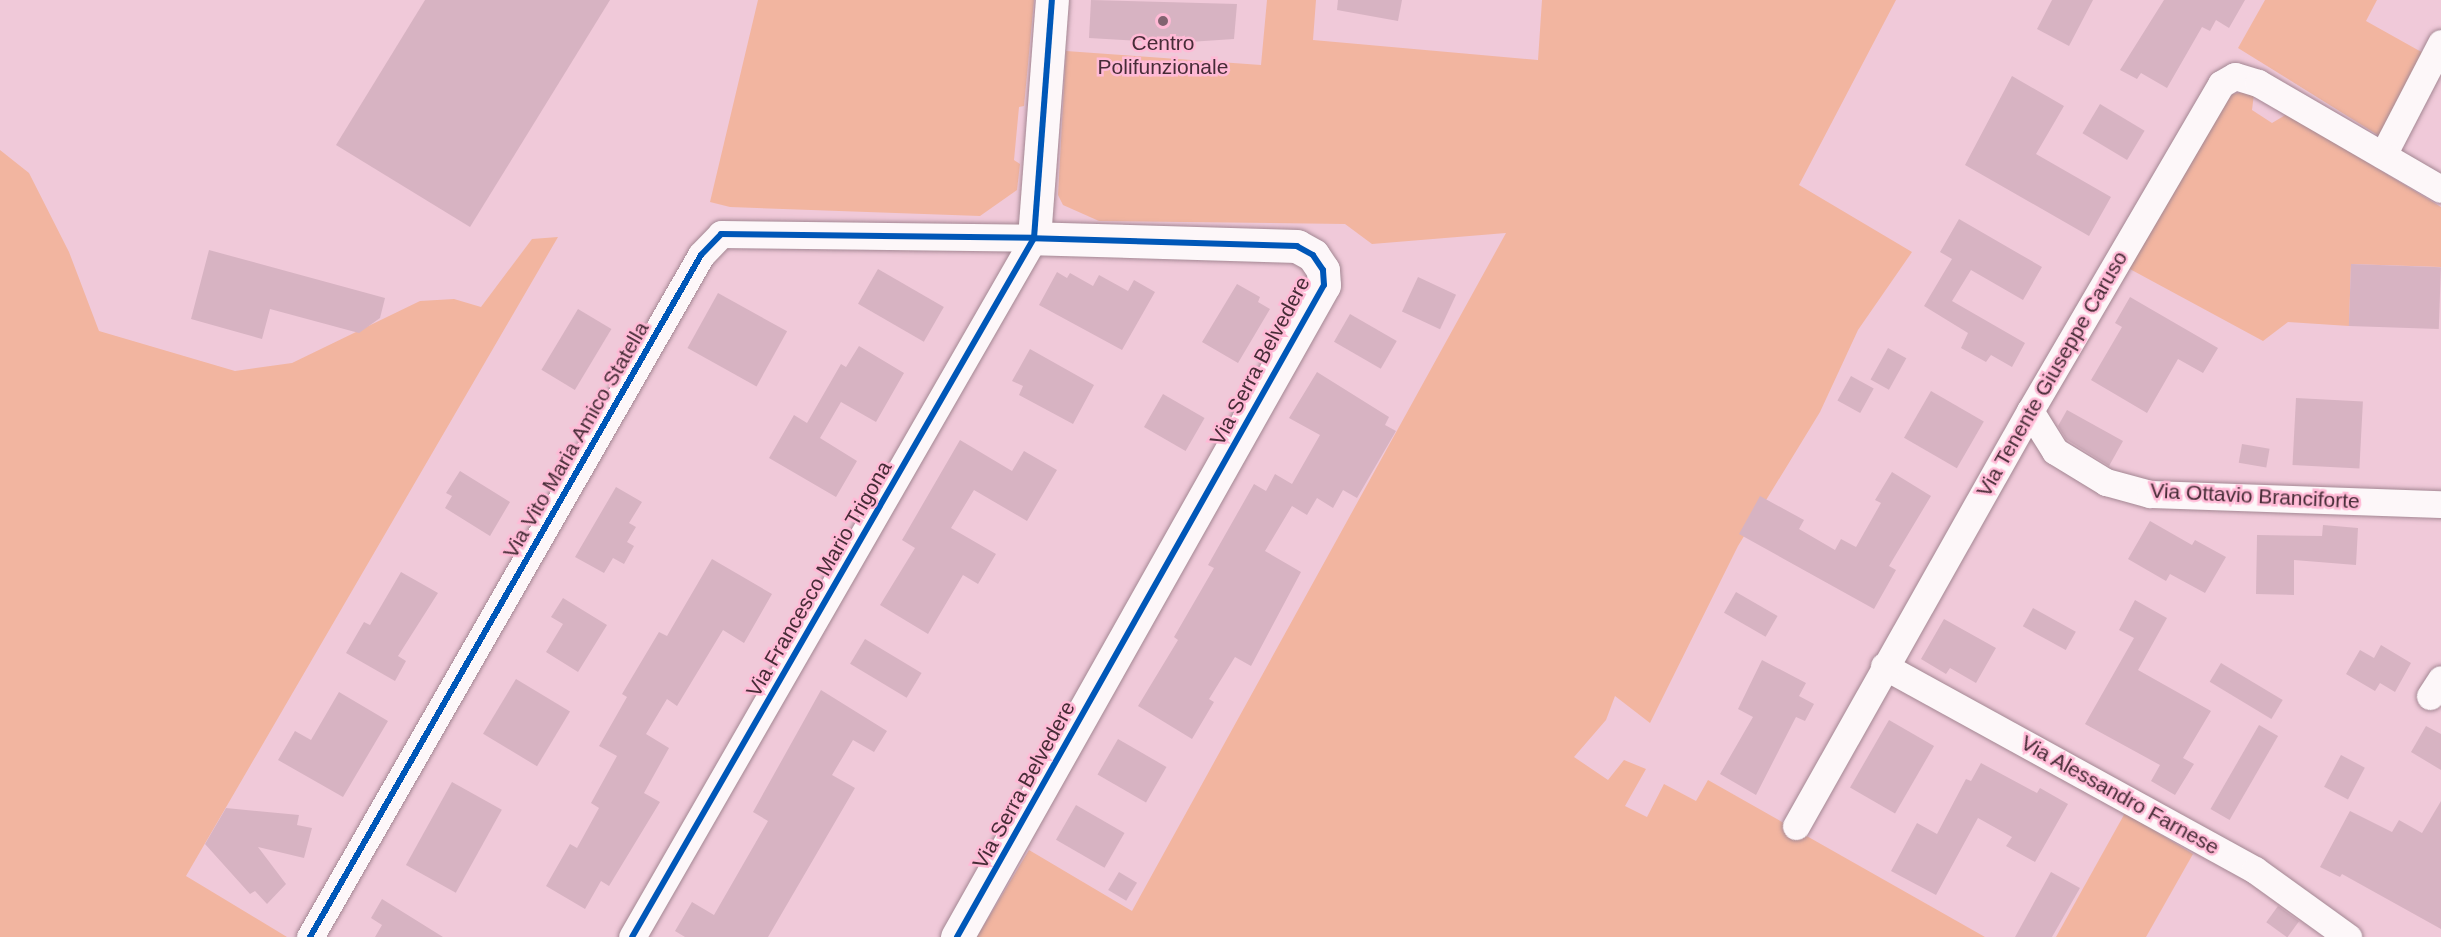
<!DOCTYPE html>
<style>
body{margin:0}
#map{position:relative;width:2441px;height:937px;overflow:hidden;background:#f0c9d9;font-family:Arial,sans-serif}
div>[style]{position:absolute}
.green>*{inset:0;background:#f2b5a0}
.building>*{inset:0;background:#d7b3c2;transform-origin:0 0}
.roads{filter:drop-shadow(0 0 2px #a38793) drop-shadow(0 0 2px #a38793)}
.minor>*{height:27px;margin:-13.5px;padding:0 13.5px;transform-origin:13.5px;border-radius:13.5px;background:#fdf7f9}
.tertiary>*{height:33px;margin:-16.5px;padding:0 16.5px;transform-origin:16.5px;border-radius:16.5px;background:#fdf7f9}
.cycleway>*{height:6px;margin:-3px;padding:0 3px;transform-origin:3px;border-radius:3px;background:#0057b8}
.dots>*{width:16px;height:16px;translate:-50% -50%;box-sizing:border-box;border:3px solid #ffbad6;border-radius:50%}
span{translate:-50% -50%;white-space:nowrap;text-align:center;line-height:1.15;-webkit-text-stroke:5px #ffbad6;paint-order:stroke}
.poi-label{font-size:21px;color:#472c37}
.street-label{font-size:21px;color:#472c37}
</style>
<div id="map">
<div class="green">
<div style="clip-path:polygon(758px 0,1034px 0,1024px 106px,1019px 107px,1014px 160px,1020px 164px,1017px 190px,980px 216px,730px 207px,710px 202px)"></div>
<div style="clip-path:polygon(1267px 0,1316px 0,1313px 40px,1538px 60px,1542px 0,1896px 0,1799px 185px,1912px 252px,1858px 330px,1820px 412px,1738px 546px,1650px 723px,1615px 696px,1606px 720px,1574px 757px,1608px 780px,1624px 760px,1646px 769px,1625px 806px,1647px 817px,1664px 784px,1696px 801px,1708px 780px,1985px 937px,977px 937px,1029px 850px,1132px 911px,1506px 233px,1372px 244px,1345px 224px,1099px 221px,1063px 205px,1058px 195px,1066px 51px,1261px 65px)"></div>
<div style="clip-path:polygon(2265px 0,2377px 0,2366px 21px,2425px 54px,2381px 137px,2238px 48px)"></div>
<div style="clip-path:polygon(2244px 92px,2254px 94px,2252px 110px,2272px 123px,2287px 114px,2441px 207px,2441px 267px,2351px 264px,2349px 326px,2288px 322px,2263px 341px,2128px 268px,2223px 104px,2233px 94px)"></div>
<div style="clip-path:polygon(0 150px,29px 173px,69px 252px,99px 331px,235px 371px,292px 363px,420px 301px,454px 299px,481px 307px,532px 239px,558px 237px,186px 876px,287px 937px,0 937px)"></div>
<div style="clip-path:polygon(2125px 813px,2193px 854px,2146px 937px,2056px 937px)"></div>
</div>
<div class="building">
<div style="clip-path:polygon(425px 0,610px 0,470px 227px,336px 145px)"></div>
<div style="clip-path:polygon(1091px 0,1237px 4px,1234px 39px,1174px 43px,1089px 38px)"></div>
<div style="clip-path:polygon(1338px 0,1402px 0,1398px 21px,1337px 10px)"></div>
<div style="clip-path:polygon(2052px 0,2093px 0,2069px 46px,2037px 29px)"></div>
<div style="clip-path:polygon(2164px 0,2245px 0,2229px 28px,2216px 20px,2210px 31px,2202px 27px,2167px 88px,2141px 73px,2137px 79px,2120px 70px)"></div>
<div style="clip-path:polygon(2012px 76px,2064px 106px,2036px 154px,2111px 197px,2089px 236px,1965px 165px)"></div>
<div style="left:2100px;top:104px;width:52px;height:34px;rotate:31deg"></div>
<div style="clip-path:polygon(1959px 219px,2042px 267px,2023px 300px,1971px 270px,1952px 301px,2025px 343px,2012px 367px,1991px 355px,1986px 362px,1961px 348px,1968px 333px,1924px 306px,1952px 259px,1940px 252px)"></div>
<div style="clip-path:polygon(209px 250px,385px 298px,380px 318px,359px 333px,270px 309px,262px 339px,191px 319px)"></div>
<div style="left:2351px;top:264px;width:90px;height:62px;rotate:2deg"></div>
<div style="left:878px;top:269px;width:76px;height:40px;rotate:30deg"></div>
<div style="clip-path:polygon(1057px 272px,1067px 278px,1070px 273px,1093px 286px,1099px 275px,1128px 291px,1134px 280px,1155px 292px,1122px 350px,1039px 305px)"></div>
<div style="left:1418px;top:277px;width:42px;height:38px;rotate:25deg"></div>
<div style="clip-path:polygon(1237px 284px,1260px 297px,1258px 302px,1270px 309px,1238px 363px,1202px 342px)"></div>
<div style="left:718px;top:293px;width:79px;height:63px;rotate:29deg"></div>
<div style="clip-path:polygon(2130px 297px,2218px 348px,2203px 373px,2178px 359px,2147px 413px,2091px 380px,2122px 327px,2115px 323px)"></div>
<div style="left:578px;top:309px;width:39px;height:71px;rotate:31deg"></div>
<div style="left:1350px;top:314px;width:54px;height:32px;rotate:30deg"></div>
<div style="clip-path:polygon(859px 346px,904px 373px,876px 422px,841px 402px,820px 438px,857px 461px,836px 497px,769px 458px,794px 415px,807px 423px,841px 364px,846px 367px)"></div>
<div style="left:1888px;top:348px;width:21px;height:36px;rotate:29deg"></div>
<div style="clip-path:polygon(1030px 349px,1094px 385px,1073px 424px,1019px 395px,1023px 386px,1012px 381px)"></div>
<div style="clip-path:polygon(1317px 372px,1389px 417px,1385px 425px,1396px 431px,1357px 498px,1343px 490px,1333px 508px,1317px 498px,1307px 515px,1292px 506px,1265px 551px,1301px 572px,1251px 666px,1235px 657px,1209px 699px,1214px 702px,1192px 739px,1138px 706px,1178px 640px,1174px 637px,1214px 568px,1208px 565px,1254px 484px,1266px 491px,1275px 474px,1292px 484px,1320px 435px,1289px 418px)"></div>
<div style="left:1851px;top:376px;width:26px;height:28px;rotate:29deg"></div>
<div style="left:1931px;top:391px;width:61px;height:54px;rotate:30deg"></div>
<div style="left:1163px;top:394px;width:48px;height:38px;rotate:30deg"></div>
<div style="left:2296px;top:398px;width:67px;height:67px;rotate:3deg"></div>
<div style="clip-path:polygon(2067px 410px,2123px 441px,2109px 466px,2066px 439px,2058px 426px)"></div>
<div style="clip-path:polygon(960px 440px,1012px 471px,1024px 451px,1057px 470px,1027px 521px,974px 490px,951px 528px,996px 554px,978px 584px,963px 575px,928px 634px,880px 605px,915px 548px,902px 540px)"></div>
<div style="left:2242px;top:444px;width:28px;height:19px;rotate:10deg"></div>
<div style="clip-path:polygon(460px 471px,510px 502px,490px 536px,445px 508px,452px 496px,446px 493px)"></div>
<div style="clip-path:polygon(1892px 472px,1931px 496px,1889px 566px,1896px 570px,1874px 609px,1739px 534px,1760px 496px,1804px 520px,1799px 529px,1835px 550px,1841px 539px,1856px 547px,1881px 503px,1875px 500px)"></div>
<div style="clip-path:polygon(616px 487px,642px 502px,629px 523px,636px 527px,627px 542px,634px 546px,624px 564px,613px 558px,604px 573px,575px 557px)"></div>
<div style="clip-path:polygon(2150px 521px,2192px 545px,2195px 540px,2226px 557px,2205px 593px,2170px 574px,2166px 581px,2128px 559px)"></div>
<div style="clip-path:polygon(2323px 525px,2358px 528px,2356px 565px,2294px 560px,2294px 595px,2256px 594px,2257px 535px,2322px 536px)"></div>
<div style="clip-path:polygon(712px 559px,772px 594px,744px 643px,723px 630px,677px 706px,667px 699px,646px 734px,669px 748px,644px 793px,660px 802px,609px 886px,601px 881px,585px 909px,546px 886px,570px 844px,577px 848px,599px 808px,591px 803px,617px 756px,599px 746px,627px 697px,622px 694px,659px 632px,667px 636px)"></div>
<div style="clip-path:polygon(401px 572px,438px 593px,398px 656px,406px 661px,395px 681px,346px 653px,364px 622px,370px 625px)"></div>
<div style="left:1736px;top:592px;width:48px;height:24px;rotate:30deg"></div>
<div style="clip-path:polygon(563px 598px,607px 625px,578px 672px,546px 652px,563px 624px,551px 617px)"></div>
<div style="clip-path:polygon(2135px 600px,2167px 618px,2138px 670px,2211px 711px,2183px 758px,2194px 764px,2175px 795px,2151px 781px,2160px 765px,2085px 724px,2134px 638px,2119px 630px)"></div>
<div style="left:2033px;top:608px;width:49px;height:21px;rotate:29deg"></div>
<div style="clip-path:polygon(1944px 619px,1996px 648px,1976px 683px,1950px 668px,1946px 674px,1921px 659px)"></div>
<div style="left:865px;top:639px;width:66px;height:29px;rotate:31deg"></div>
<div style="clip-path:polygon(2381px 645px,2411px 663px,2395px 692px,2380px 683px,2375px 691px,2346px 674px,2360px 650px,2374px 658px)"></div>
<div style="clip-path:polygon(1762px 660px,1806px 683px,1799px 696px,1814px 704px,1805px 721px,1796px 717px,1756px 795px,1720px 774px,1753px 717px,1738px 709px)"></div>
<div style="left:2221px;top:663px;width:72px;height:22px;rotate:31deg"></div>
<div style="left:516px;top:679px;width:63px;height:64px;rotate:31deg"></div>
<div style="clip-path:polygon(821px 690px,887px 731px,874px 752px,853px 740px,832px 775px,855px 788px,768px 937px,685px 937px,675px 931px,692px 902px,714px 915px,768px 821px,753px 812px)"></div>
<div style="clip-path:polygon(339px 692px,388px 721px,343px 797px,278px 760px,295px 731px,311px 740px)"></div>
<div style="left:1889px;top:720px;width:52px;height:78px;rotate:30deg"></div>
<div style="left:2259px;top:725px;width:22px;height:97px;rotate:30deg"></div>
<div style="clip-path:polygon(2426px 726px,2441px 734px,2441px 770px,2411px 752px)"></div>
<div style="left:1118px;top:739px;width:56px;height:41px;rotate:30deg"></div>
<div style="left:2341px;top:755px;width:27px;height:36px;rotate:28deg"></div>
<div style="clip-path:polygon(1981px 763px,2037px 793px,2040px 788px,2068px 804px,2035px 862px,2006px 846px,2012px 837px,1978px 818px,1936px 895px,1891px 871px,1917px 823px,1937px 834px,1966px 779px,1971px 781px)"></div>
<div style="left:452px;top:782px;width:57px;height:95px;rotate:29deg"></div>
<div style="clip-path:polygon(2441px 801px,2441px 929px,2342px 874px,2340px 877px,2320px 867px,2350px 811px,2392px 832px,2399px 820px,2422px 833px)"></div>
<div style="left:1076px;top:805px;width:56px;height:40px;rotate:30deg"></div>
<div style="clip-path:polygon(226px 808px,299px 815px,297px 825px,312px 828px,304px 858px,258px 847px,286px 884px,267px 904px,255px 891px,250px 894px,205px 844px)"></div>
<div style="left:1119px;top:872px;width:21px;height:21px;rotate:31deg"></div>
<div style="clip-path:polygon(2051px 872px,2080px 888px,2052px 937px,2015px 937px)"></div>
<div style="clip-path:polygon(382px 899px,443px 937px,375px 937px,382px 925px,371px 918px)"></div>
<div style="left:2278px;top:906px;width:26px;height:20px;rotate:36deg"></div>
</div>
<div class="roads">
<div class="minor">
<div style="left:2383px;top:155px;width:126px;rotate:-62.6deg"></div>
<div style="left:2030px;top:411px;width:47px;rotate:58deg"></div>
<div style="left:2055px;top:451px;width:60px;rotate:31.3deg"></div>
<div style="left:2106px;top:482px;width:46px;rotate:15.3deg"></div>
<div style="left:2150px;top:494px;width:291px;rotate:2deg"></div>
<div style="left:1884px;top:666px;width:423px;rotate:28.8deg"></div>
<div style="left:2255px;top:870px;width:115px;rotate:35.8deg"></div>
<div style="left:2430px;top:696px;width:20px;rotate:-57deg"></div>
<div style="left:1796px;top:826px;width:476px;rotate:-60.6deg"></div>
<div style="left:2030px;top:411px;width:379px;rotate:-59.7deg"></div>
<div style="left:2221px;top:84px;width:16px;rotate:-30deg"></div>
<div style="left:2235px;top:76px;width:24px;rotate:17deg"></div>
<div style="left:2258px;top:83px;width:211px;rotate:30.1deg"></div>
<div style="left:310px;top:937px;width:786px;rotate:-60.17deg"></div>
<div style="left:701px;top:255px;width:29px;rotate:-46deg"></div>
<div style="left:721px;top:234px;width:313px;rotate:0.7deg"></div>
<div style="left:1034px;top:238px;width:806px;rotate:119.9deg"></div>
</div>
<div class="tertiary">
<div style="left:957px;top:937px;width:748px;rotate:-60.63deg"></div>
<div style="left:1324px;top:285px;width:15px;rotate:-94deg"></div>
<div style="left:1323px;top:270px;width:18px;rotate:-124deg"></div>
<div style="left:1313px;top:255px;width:18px;rotate:-151deg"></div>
<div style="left:1297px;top:246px;width:263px;rotate:-178.3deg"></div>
<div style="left:1034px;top:238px;width:239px;rotate:-85.7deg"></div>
</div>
</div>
<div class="cycleway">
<div style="left:310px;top:937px;width:786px;rotate:-60.17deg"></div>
<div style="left:701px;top:255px;width:29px;rotate:-46deg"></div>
<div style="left:721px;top:234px;width:313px;rotate:0.7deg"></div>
<div style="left:1034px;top:238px;width:806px;rotate:119.9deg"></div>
<div style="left:957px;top:937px;width:748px;rotate:-60.63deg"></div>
<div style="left:1324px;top:285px;width:15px;rotate:-94deg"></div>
<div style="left:1323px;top:270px;width:18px;rotate:-124deg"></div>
<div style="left:1313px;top:255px;width:18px;rotate:-151deg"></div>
<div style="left:1297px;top:246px;width:263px;rotate:-178.3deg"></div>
<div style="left:1034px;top:238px;width:239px;rotate:-85.7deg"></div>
</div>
<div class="dots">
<div style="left:1163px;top:21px;background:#826370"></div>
</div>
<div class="poi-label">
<span style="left:1163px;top:55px">Centro<br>Polifunzionale</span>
</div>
<div class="street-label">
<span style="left:1260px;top:361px;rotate:-62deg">Via Serra Belvedere</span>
<span style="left:2052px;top:374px;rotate:-60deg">Via Tenente Giuseppe Caruso</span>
<span style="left:576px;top:440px;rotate:-60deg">Via Vito Maria Amico Statella</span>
<span style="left:2255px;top:496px;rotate:3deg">Via Ottavio Branciforte</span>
<span style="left:819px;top:579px;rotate:-60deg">Via Francesco Mario Trigona</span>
<span style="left:1024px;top:785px;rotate:-61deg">Via Serra Belvedere</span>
<span style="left:2120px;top:795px;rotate:29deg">Via Alessandro Farnese</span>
</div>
</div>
